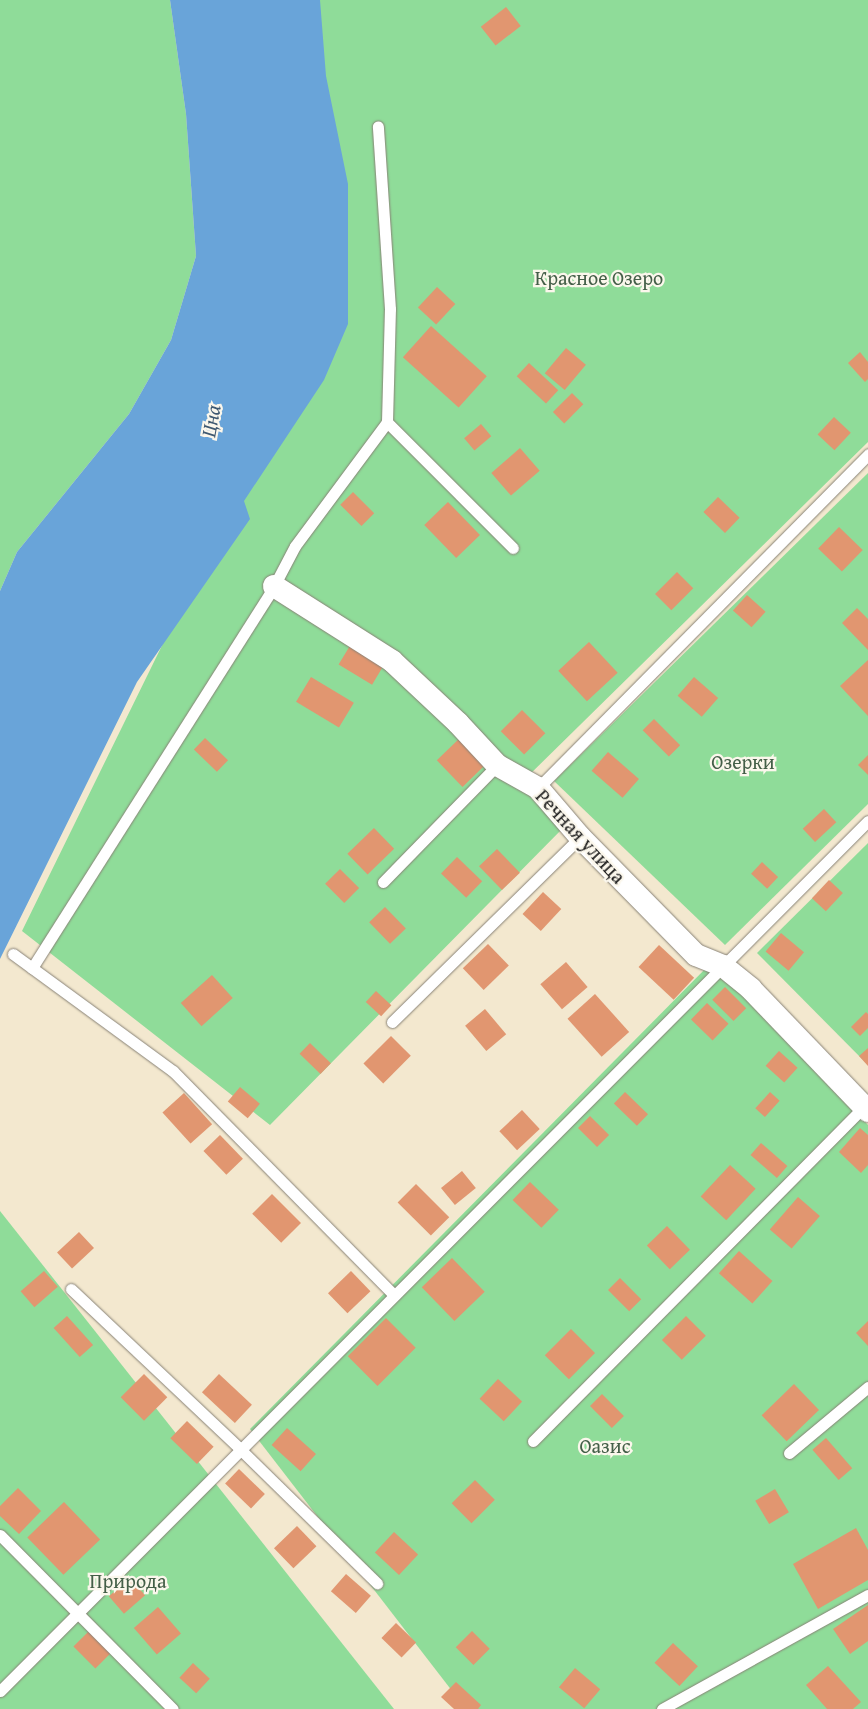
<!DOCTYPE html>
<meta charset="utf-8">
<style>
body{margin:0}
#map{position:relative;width:868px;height:1709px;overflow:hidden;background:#f3e8cf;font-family:"Gentium Book Plus",serif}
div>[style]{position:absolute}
.green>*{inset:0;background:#8fdc99}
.water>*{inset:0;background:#69a4d9}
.building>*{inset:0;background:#e19670;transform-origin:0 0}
.roads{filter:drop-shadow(0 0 1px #888276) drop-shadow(0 0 1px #888276)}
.service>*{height:11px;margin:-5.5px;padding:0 5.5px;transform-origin:5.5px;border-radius:5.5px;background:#fff}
.minor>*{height:22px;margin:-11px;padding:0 11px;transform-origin:11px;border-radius:11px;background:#fff}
span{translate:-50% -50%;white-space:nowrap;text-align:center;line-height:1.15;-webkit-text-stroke:4.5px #fbf7ec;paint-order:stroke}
.park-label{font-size:20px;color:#445f48}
.street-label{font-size:20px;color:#1c1c1c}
.water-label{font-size:21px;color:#3f5971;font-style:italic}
</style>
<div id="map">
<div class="green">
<div style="clip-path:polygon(0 0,170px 0,186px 114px,196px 256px,171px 340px,129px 414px,17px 552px,0 591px)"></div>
<div style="clip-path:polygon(300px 0,868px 0,868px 442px,523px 781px,565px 826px,270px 1125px,22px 931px,226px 515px)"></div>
<div style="clip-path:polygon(868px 473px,868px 804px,725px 945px,554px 781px)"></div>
<div style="clip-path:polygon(868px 843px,868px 1065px,757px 953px)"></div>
<div style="clip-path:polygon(713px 961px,868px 1125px,868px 1709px,466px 1709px,250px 1429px)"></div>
<div style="clip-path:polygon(0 1211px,394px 1709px,0 1709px)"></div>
</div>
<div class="water">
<div style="clip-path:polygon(170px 0,320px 0,326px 76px,348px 184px,348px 324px,324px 380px,244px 501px,250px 519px,137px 682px,0 959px,0 591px,17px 552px,129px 414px,171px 340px,196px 256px,186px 114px)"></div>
</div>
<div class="building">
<div style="left:506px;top:7px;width:24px;height:32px;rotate:52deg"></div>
<div style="left:437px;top:287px;width:25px;height:28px;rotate:43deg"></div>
<div style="left:431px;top:326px;width:75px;height:42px;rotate:42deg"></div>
<div style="left:566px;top:348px;width:26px;height:33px;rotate:40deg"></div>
<div style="clip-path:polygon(860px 352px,868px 362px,868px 379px,865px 382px,848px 363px)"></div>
<div style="left:529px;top:363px;width:40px;height:18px;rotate:43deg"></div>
<div style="left:572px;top:393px;width:16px;height:27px;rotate:45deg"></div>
<div style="left:834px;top:417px;width:23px;height:24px;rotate:43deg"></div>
<div style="left:481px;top:424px;width:16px;height:22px;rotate:50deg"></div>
<div style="left:520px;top:448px;width:30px;height:38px;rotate:49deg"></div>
<div style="left:353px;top:492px;width:30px;height:18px;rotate:45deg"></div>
<div style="left:718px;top:497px;width:30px;height:21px;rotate:44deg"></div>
<div style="left:448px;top:502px;width:46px;height:33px;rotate:46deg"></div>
<div style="left:839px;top:527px;width:33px;height:30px;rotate:44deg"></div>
<div style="left:677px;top:572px;width:23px;height:31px;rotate:45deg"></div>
<div style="left:747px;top:595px;width:25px;height:21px;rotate:42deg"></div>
<div style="clip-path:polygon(857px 608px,868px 619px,868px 650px,842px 623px)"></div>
<div style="left:589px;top:642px;width:42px;height:42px;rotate:47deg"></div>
<div style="left:351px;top:644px;width:39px;height:24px;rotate:31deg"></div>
<div style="clip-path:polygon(868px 660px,868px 716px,840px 686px)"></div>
<div style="left:311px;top:677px;width:50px;height:29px;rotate:31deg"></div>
<div style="left:694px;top:677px;width:32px;height:25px;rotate:41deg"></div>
<div style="left:522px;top:710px;width:33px;height:30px;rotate:45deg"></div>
<div style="left:654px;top:719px;width:37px;height:16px;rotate:45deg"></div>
<div style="left:462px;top:736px;width:37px;height:35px;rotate:46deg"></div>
<div style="left:205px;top:738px;width:32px;height:16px;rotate:44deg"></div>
<div style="left:608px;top:752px;width:41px;height:25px;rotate:41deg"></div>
<div style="clip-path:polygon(868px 755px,868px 775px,858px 765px)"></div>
<div style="left:824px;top:809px;width:18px;height:29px;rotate:47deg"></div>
<div style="left:374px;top:828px;width:29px;height:37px;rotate:46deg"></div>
<div style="left:497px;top:849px;width:33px;height:25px;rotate:46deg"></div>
<div style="left:457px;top:857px;width:35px;height:23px;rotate:44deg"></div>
<div style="left:762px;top:862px;width:22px;height:16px;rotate:43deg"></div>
<div style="left:340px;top:869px;width:27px;height:21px;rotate:45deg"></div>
<div style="left:829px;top:880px;width:19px;height:25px;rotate:43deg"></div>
<div style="left:543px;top:892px;width:25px;height:30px;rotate:43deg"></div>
<div style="left:385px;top:907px;width:30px;height:22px;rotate:46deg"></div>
<div style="left:781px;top:933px;width:30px;height:24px;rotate:40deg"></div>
<div style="left:488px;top:944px;width:30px;height:35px;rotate:46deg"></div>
<div style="left:659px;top:945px;width:48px;height:30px;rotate:43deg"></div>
<div style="left:566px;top:962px;width:33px;height:34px;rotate:49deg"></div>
<div style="left:212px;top:975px;width:31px;height:42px;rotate:48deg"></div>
<div style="left:725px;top:987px;width:30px;height:18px;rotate:45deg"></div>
<div style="left:376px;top:991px;width:21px;height:15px;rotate:43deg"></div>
<div style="left:595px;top:994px;width:51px;height:37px;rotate:48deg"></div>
<div style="left:707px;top:1003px;width:30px;height:23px;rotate:44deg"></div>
<div style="left:485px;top:1009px;width:33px;height:26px;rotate:50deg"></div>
<div style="clip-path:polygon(866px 1012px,868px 1014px,868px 1028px,860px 1036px,851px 1027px)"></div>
<div style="left:391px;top:1036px;width:28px;height:39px;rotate:45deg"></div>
<div style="left:310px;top:1043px;width:29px;height:15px;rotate:44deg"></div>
<div style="clip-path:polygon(868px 1048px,868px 1066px,859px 1056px)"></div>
<div style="left:779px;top:1051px;width:25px;height:20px;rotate:42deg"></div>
<div style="left:240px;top:1087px;width:26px;height:19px;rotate:40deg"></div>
<div style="left:625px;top:1092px;width:32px;height:16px;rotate:44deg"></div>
<div style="left:770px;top:1092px;width:13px;height:22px;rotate:42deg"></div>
<div style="left:184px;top:1093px;width:42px;height:29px;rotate:48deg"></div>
<div style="left:522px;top:1110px;width:26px;height:31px;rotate:47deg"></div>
<div style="left:590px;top:1116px;width:27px;height:17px;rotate:45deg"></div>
<div style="clip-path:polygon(860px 1128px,868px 1135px,868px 1165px,861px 1173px,839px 1152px)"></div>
<div style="left:220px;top:1135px;width:33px;height:23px;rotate:46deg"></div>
<div style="left:761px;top:1143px;width:35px;height:16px;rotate:41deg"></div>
<div style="left:730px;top:1165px;width:35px;height:43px;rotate:43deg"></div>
<div style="left:462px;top:1171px;width:22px;height:27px;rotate:51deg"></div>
<div style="left:530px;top:1182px;width:40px;height:25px;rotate:44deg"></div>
<div style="left:416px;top:1184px;width:47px;height:26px;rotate:45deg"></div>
<div style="left:272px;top:1194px;width:41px;height:28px;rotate:45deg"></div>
<div style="left:798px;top:1197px;width:29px;height:43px;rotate:41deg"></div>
<div style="left:667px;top:1226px;width:33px;height:28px;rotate:46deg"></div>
<div style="left:79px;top:1232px;width:22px;height:30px;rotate:47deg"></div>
<div style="left:739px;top:1251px;width:45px;height:30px;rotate:42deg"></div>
<div style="left:452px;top:1258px;width:47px;height:42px;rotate:46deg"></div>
<div style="left:44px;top:1271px;width:21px;height:31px;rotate:49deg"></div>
<div style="left:351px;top:1271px;width:28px;height:32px;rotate:46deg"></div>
<div style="left:620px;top:1278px;width:30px;height:17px;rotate:45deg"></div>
<div style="left:67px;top:1316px;width:39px;height:18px;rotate:48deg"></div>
<div style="left:686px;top:1316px;width:28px;height:34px;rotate:45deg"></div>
<div style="left:386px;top:1318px;width:42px;height:54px;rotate:45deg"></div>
<div style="clip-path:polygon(868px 1321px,868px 1346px,856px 1333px)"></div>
<div style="left:571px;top:1329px;width:34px;height:37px;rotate:45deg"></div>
<div style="left:144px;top:1374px;width:33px;height:33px;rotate:45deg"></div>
<div style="left:219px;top:1374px;width:45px;height:25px;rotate:43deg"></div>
<div style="left:498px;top:1379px;width:33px;height:27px;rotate:43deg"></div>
<div style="left:794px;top:1384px;width:36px;height:45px;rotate:46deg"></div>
<div style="left:602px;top:1394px;width:31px;height:17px;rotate:45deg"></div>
<div style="left:187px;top:1421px;width:37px;height:24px;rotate:44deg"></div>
<div style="left:287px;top:1428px;width:39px;height:23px;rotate:42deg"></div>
<div style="left:826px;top:1438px;width:40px;height:18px;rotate:49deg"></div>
<div style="left:239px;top:1469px;width:36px;height:20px;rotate:44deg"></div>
<div style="left:475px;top:1480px;width:28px;height:33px;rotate:45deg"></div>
<div style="clip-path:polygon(18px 1488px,41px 1511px,19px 1534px,0 1516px,0 1506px)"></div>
<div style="left:775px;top:1489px;width:27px;height:23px;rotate:59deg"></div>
<div style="left:64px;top:1502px;width:52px;height:51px;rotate:46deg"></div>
<div style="left:297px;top:1526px;width:28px;height:32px;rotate:46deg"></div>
<div style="clip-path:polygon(856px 1528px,868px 1550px,868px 1580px,818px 1609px,793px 1564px)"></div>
<div style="left:394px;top:1532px;width:33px;height:28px;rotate:43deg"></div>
<div style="left:346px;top:1574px;width:33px;height:23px;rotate:41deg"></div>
<div style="left:130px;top:1578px;width:23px;height:28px;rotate:49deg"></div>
<div style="clip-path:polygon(868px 1605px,868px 1641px,850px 1654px,833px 1629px)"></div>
<div style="left:158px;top:1607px;width:35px;height:32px;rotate:49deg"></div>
<div style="left:396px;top:1623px;width:28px;height:21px;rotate:44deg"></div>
<div style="left:89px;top:1631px;width:31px;height:22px;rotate:45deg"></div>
<div style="left:472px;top:1631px;width:25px;height:23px;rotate:45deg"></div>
<div style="left:673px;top:1643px;width:34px;height:27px;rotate:43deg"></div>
<div style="left:193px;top:1663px;width:23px;height:20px;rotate:43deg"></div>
<div style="clip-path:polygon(828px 1666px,861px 1702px,853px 1709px,827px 1709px,806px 1685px)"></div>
<div style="left:575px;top:1668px;width:33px;height:25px;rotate:40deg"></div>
<div style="clip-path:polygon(456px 1682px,481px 1705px,478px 1709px,454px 1709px,441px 1697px)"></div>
</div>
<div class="roads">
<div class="service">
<div style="left:387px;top:422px;width:178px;rotate:45deg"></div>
<div style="left:538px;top:788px;width:470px;rotate:-45.3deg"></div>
<div style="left:383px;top:882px;width:163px;rotate:-45.7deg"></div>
<div style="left:13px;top:954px;width:198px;rotate:36.2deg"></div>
<div style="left:173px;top:1071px;width:315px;rotate:45.4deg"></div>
<div style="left:32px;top:968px;width:452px;rotate:-57.6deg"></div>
<div style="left:274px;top:586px;width:45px;rotate:-62.3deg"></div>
<div style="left:295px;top:546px;width:154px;rotate:-53.4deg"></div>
<div style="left:387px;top:422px;width:113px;rotate:-88.5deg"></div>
<div style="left:390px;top:309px;width:183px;rotate:-93.8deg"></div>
<div style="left:392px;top:1022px;width:264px;rotate:-44.5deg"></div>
<div style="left:71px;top:1289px;width:233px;rotate:43.4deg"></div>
<div style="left:240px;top:1449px;width:192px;rotate:44.4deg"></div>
<div style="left:533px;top:1441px;width:474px;rotate:-45.3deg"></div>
<div style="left:789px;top:1453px;width:103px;rotate:-39.9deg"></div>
<div style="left:0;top:1535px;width:245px;rotate:45.2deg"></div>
<div style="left:0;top:1691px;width:1229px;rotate:-45.07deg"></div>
<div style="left:662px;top:1709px;width:235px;rotate:-29deg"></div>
</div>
<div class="minor">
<div style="left:274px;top:586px;width:140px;rotate:32.4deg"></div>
<div style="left:392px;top:661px;width:91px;rotate:43.2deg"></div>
<div style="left:458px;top:723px;width:57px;rotate:47.1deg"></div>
<div style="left:497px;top:765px;width:47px;rotate:29.3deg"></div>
<div style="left:538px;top:788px;width:65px;rotate:49.4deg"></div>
<div style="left:580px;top:837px;width:165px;rotate:45.5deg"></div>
<div style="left:696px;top:955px;width:29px;rotate:22deg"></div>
<div style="left:723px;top:966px;width:36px;rotate:39deg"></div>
<div style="left:751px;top:989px;width:169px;rotate:46.2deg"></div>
</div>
</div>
<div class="park-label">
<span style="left:599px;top:277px">Красное Озеро</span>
<span style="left:743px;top:761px">Озерки</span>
<span style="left:605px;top:1445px">Оазис</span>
<span style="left:128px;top:1580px">Природа</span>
</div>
<div class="street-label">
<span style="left:581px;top:836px;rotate:47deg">Речная улица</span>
</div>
<div class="water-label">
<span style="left:211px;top:421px;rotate:-80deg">Цна</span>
</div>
</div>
